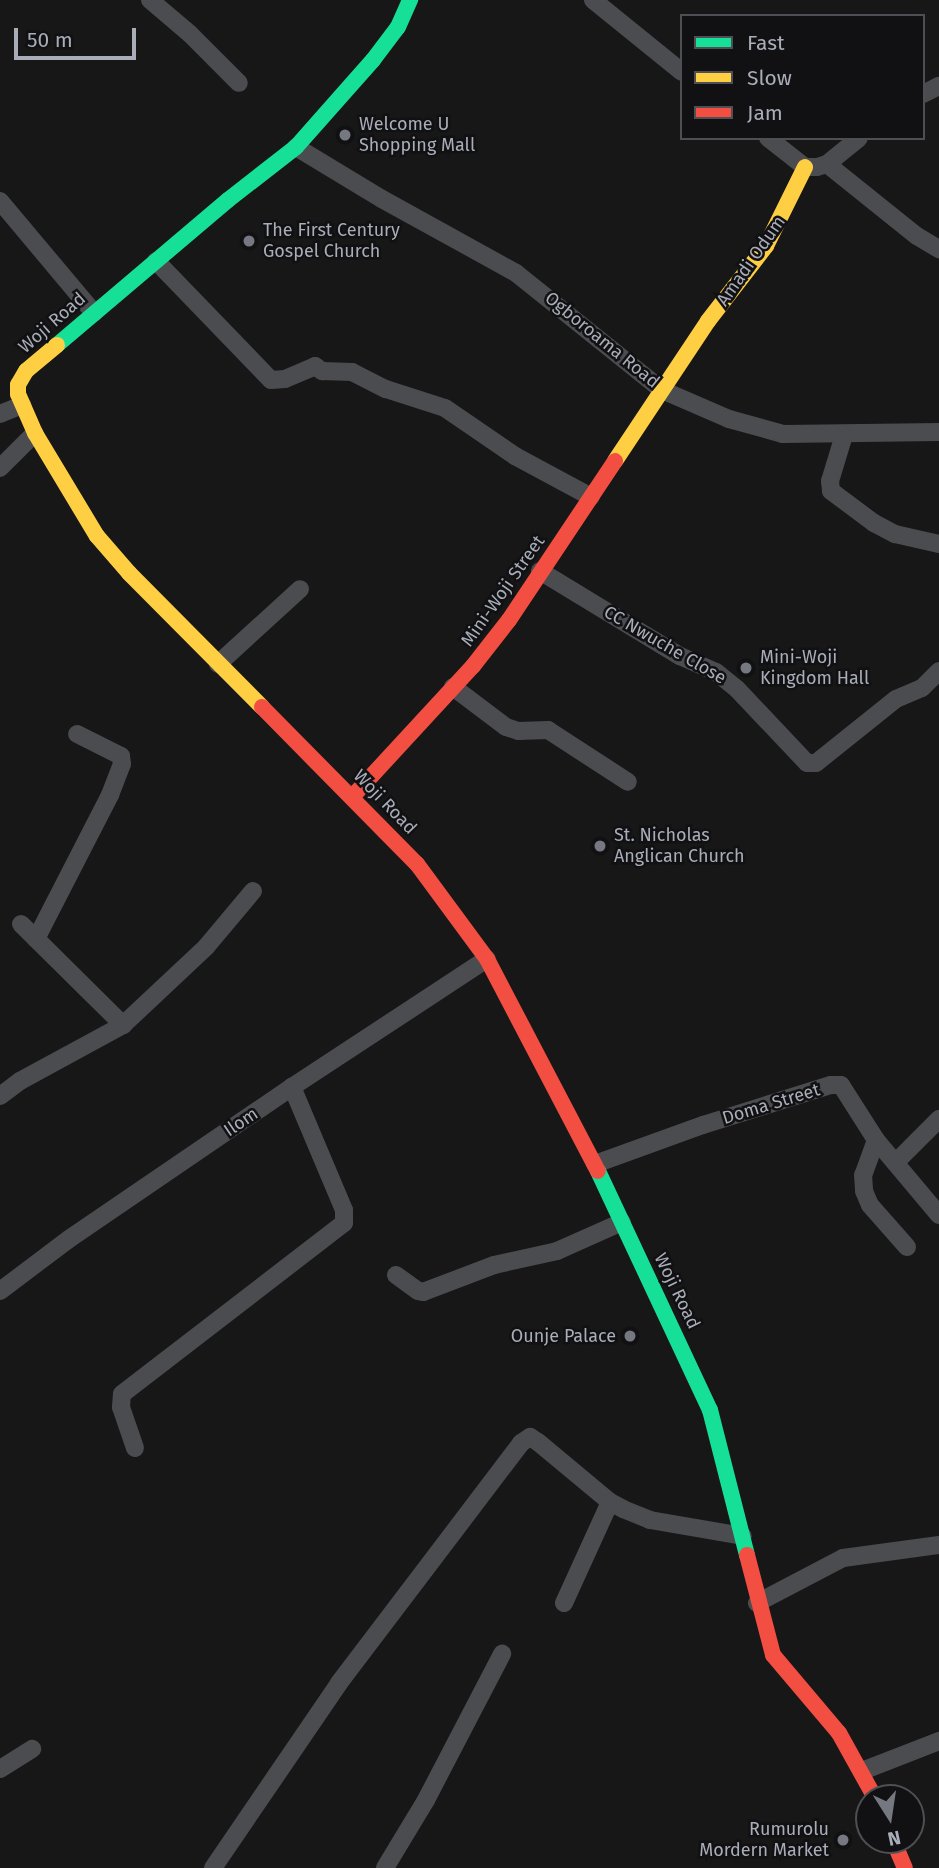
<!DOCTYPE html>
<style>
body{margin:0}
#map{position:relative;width:939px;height:1868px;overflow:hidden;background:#171717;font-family:"Fira Sans",sans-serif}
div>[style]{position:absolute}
.street>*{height:18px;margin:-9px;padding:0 9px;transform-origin:9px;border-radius:9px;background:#4b4c50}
.fast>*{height:16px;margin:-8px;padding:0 8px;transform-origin:8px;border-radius:8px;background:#16e098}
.slow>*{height:16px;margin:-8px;padding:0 8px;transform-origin:8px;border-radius:8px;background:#ffcf43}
.jam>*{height:16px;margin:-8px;padding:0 8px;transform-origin:8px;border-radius:8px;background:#f24e42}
.dots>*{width:19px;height:19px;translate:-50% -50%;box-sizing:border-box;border:4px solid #111113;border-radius:50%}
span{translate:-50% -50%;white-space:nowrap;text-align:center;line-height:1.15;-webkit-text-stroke:5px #111113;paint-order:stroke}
.poi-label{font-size:18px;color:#a8adb8}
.left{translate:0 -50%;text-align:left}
.right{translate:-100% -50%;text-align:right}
.street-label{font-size:18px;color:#a8adb8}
.legend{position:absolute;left:680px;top:14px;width:245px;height:126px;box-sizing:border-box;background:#111113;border:2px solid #4d4f55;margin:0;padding:9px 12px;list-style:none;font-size:21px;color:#a8adb8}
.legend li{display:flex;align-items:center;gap:14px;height:35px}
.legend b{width:35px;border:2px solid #4d4f55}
.north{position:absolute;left:855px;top:1784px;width:70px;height:70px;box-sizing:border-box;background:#111113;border:2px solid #4d4f55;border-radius:50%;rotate:168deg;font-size:19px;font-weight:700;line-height:28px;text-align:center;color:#a8adb8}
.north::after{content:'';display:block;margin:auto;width:24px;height:32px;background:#757880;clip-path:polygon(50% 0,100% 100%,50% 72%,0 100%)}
.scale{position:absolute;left:14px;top:28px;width:122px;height:32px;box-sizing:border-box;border:4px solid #a8adb8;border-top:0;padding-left:9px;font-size:21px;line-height:24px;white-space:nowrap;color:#a8adb8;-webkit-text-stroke:5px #111113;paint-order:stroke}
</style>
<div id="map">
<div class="street">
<div style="left:150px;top:0;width:52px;rotate:40.4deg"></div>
<div style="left:190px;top:34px;width:69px;rotate:45deg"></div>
<div style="left:593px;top:0;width:114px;rotate:39deg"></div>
<div style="left:923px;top:94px;width:18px;rotate:-27deg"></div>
<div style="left:768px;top:138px;width:47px;rotate:38.1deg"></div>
<div style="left:805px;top:167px;width:12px"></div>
<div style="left:817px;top:167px;width:10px;rotate:-17deg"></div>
<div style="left:827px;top:164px;width:41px;rotate:-39.1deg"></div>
<div style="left:296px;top:147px;width:100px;rotate:31.2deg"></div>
<div style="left:382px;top:199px;width:153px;rotate:28.9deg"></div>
<div style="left:516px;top:273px;width:187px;rotate:38.7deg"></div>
<div style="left:662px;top:390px;width:73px;rotate:23.4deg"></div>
<div style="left:729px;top:419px;width:56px;rotate:15.5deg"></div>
<div style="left:783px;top:434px;width:156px;rotate:-0.7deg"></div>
<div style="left:827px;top:164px;width:115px;rotate:38.7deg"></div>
<div style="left:917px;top:236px;width:26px;rotate:31deg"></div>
<div style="left:0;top:201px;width:146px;rotate:50deg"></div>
<div style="left:156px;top:261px;width:165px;rotate:46deg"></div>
<div style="left:271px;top:380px;width:14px;rotate:-4deg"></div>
<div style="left:285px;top:379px;width:33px;rotate:-23deg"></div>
<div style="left:315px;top:366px;width:9px;rotate:36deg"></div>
<div style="left:322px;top:371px;width:30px;rotate:2deg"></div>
<div style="left:352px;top:372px;width:38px;rotate:27deg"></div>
<div style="left:386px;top:389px;width:62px;rotate:17.9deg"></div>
<div style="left:445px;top:408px;width:85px;rotate:34.4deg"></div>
<div style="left:515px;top:456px;width:86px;rotate:28.3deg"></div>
<div style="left:0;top:414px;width:24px;rotate:-22deg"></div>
<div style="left:844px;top:435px;width:48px;rotate:106.9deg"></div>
<div style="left:830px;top:481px;width:10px;rotate:84deg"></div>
<div style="left:831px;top:491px;width:54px;rotate:36.7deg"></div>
<div style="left:874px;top:523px;width:24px;rotate:28deg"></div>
<div style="left:895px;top:534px;width:45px;rotate:12.8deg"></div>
<div style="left:0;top:468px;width:49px;rotate:-45deg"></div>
<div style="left:540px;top:571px;width:164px;rotate:31.3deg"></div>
<div style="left:680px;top:656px;width:39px;rotate:24deg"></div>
<div style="left:716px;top:672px;width:27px;rotate:39deg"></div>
<div style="left:737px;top:689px;width:102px;rotate:46.6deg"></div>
<div style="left:807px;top:763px;width:9px"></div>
<div style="left:816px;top:763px;width:102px;rotate:-38.7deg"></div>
<div style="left:896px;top:699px;width:28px;rotate:-23deg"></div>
<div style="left:922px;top:688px;width:24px;rotate:-45deg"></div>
<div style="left:218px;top:664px;width:111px;rotate:-42.4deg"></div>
<div style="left:453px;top:687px;width:66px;rotate:37deg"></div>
<div style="left:506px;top:727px;width:13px;rotate:18deg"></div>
<div style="left:518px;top:731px;width:30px;rotate:-2deg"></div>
<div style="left:548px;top:730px;width:95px;rotate:33deg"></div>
<div style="left:21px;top:924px;width:144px;rotate:44.7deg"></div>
<div style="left:36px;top:939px;width:162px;rotate:-62.8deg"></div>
<div style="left:110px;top:795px;width:33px;rotate:-69deg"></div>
<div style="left:122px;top:764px;width:8px;rotate:-97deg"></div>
<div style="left:121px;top:756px;width:49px;rotate:-153.4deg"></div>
<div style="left:0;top:1096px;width:25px;rotate:-37deg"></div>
<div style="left:20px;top:1081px;width:117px;rotate:-28.5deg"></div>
<div style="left:123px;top:1025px;width:114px;rotate:-43.2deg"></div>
<div style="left:206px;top:947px;width:73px;rotate:-50deg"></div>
<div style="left:876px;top:1140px;width:37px;rotate:110deg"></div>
<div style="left:863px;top:1175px;width:16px;rotate:86deg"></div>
<div style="left:864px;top:1191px;width:15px;rotate:67deg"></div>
<div style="left:870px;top:1205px;width:56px;rotate:48.6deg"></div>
<div style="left:896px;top:1162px;width:61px;rotate:-45deg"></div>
<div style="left:595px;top:1164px;width:115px;rotate:-19.9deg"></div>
<div style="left:703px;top:1125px;width:134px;rotate:-17.4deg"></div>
<div style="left:831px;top:1085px;width:10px"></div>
<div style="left:841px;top:1085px;width:65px;rotate:57.5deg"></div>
<div style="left:876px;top:1140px;width:98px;rotate:50deg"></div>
<div style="left:396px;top:1275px;width:27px;rotate:36deg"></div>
<div style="left:418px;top:1291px;width:5px;rotate:11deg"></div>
<div style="left:423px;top:1292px;width:76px;rotate:-20.8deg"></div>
<div style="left:494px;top:1265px;width:65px;rotate:-12.5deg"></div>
<div style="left:557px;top:1251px;width:71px;rotate:-24deg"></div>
<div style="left:0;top:1291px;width:86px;rotate:-37deg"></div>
<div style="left:69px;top:1239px;width:270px;rotate:-34.3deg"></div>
<div style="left:292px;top:1087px;width:233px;rotate:-33.3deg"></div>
<div style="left:135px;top:1448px;width:43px;rotate:-108.9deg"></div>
<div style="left:121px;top:1407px;width:13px;rotate:-86deg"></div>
<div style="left:122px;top:1394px;width:280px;rotate:-37.6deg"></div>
<div style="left:344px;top:1223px;width:13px;rotate:-90deg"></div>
<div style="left:344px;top:1210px;width:134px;rotate:-112.9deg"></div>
<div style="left:564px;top:1603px;width:111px;rotate:-65.5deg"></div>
<div style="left:757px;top:1603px;width:97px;rotate:-27.6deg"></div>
<div style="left:843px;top:1558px;width:97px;rotate:-7.7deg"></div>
<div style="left:0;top:1769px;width:38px;rotate:-32deg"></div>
<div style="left:862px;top:1771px;width:83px;rotate:-21.3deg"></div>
<div style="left:213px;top:1868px;width:224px;rotate:-55.7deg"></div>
<div style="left:339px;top:1683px;width:301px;rotate:-52.8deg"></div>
<div style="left:521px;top:1443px;width:11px;rotate:-34deg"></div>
<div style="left:530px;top:1437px;width:9px;rotate:32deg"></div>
<div style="left:538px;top:1442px;width:94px;rotate:39.8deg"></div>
<div style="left:610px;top:1502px;width:15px;rotate:28deg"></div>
<div style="left:623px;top:1509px;width:29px;rotate:22deg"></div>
<div style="left:650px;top:1520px;width:94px;rotate:9.8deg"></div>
<div style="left:385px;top:1868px;width:79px;rotate:-58.9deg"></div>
<div style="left:426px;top:1800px;width:165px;rotate:-62.5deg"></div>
</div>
<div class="fast">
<div style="left:57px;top:345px;width:224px;rotate:-40.3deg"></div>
<div style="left:228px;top:200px;width:86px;rotate:-37.9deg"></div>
<div style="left:296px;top:147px;width:116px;rotate:-48.5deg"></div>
<div style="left:373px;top:60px;width:41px;rotate:-52.9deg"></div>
<div style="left:398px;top:27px;width:30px;rotate:-66deg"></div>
<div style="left:598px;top:1171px;width:264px;rotate:64.9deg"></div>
<div style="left:710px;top:1410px;width:150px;rotate:75.7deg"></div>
</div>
<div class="slow">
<div style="left:57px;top:345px;width:40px;rotate:140deg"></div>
<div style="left:26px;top:371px;width:16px;rotate:120deg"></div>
<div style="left:18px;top:385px;width:9px;rotate:90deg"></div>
<div style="left:18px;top:394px;width:43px;rotate:66.4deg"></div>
<div style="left:35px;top:433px;width:120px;rotate:59deg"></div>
<div style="left:97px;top:536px;width:49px;rotate:49.1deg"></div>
<div style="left:129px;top:573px;width:189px;rotate:45.2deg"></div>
<div style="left:615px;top:461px;width:168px;rotate:-56.4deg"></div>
<div style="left:708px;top:321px;width:95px;rotate:-52.3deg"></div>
<div style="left:766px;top:246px;width:88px;rotate:-63.7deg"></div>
</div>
<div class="jam">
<div style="left:262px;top:707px;width:221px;rotate:45.4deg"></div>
<div style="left:417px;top:864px;width:118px;rotate:53.6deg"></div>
<div style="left:487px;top:959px;width:239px;rotate:62.4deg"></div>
<div style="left:353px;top:796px;width:177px;rotate:-47.3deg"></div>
<div style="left:473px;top:666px;width:58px;rotate:-52deg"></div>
<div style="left:509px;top:620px;width:191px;rotate:-56.3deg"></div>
<div style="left:747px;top:1555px;width:103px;rotate:75.4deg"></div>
<div style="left:773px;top:1655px;width:102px;rotate:49.8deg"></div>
<div style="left:839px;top:1733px;width:74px;rotate:61deg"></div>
<div style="left:893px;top:1840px;width:30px;rotate:67deg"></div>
</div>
<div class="dots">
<div style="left:345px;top:135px;background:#757880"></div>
<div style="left:249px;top:241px;background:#757880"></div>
<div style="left:746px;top:668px;background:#757880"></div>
<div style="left:600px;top:846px;background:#757880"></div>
<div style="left:630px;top:1336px;background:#757880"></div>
<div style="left:843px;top:1840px;background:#757880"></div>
</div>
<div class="poi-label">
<span class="left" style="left:359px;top:135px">Welcome U<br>Shopping Mall</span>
<span class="left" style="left:263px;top:241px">The First Century<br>Gospel Church</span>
<span class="left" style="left:760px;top:668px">Mini-Woji<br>Kingdom Hall</span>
<span class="left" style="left:614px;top:846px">St. Nicholas<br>Anglican Church</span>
<span class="right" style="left:616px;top:1336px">Ounje Palace</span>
<span class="right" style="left:829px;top:1840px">Rumurolu<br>Mordern Market</span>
</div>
<div class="street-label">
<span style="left:751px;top:261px;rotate:-55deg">Amadi Odum</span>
<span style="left:52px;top:323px;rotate:-41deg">Woji Road</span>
<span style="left:602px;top:340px;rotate:39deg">Ogboroama Road</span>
<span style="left:503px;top:591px;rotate:-55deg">Mini-Woji Street</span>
<span style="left:665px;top:645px;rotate:30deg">CC Nwuche Close</span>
<span style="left:385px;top:802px;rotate:46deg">Woji Road</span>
<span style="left:771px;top:1104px;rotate:-17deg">Doma Street</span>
<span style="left:241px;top:1122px;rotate:-34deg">Ilom</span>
<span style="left:677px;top:1291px;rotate:64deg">Woji Road</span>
</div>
<ul class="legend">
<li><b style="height:9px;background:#16e098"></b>Fast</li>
<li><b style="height:9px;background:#ffcf43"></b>Slow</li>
<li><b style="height:9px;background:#f24e42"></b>Jam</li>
</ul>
<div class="north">N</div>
<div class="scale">50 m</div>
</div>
